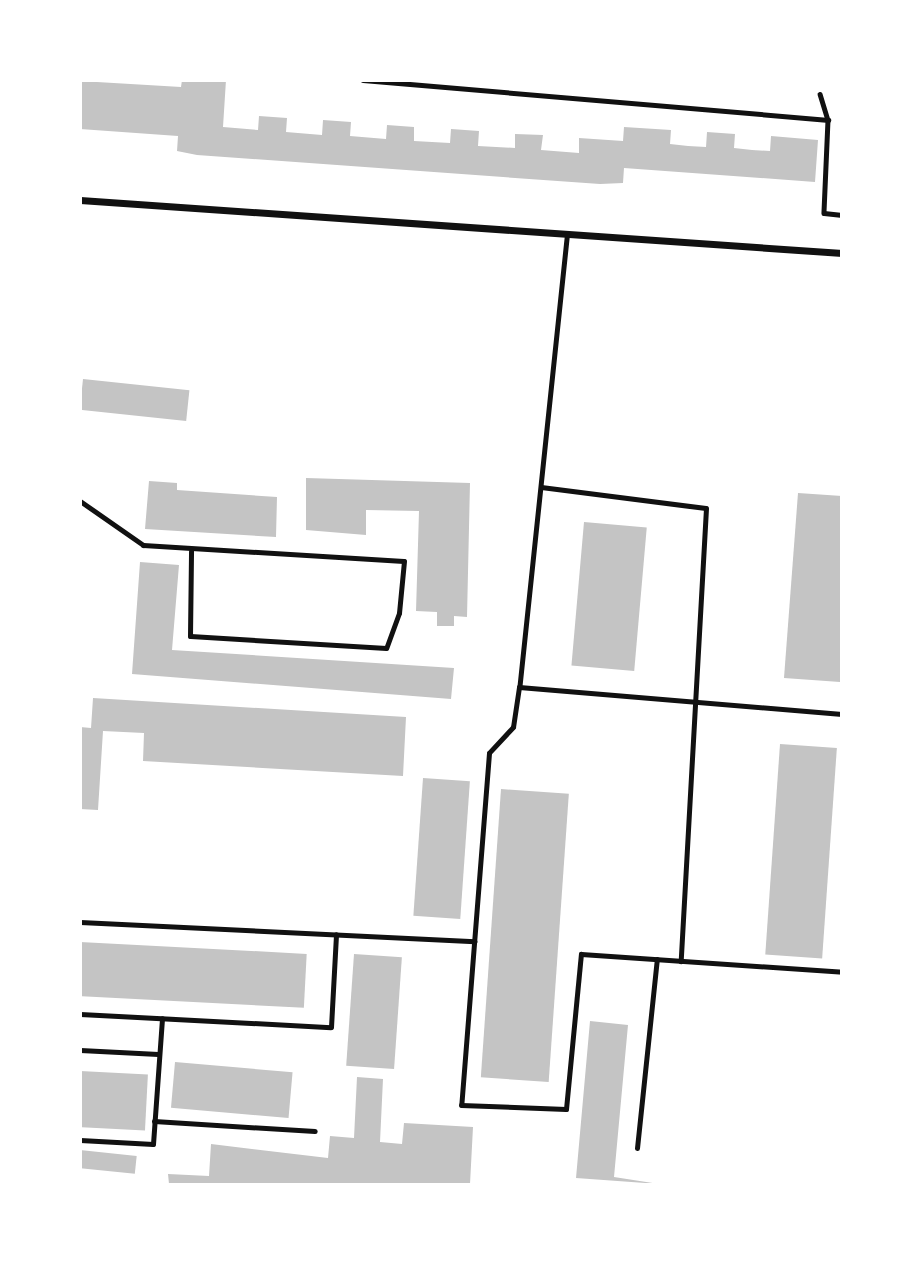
<!DOCTYPE html>
<style>
body{margin:0}
#map{position:relative;width:922px;height:1265px;overflow:hidden;background:#fff;font-family:"Archivo Narrow",sans-serif}
div>[style]{position:absolute}
.building>*{inset:0;background:#c4c4c4;transform-origin:0 0}
.path>*{height:4.5px;margin:-2.25px;padding:0 2.25px;transform-origin:2.25px;border-radius:2.25px;background:#111}
.service>*{height:5px;margin:-2.5px;padding:0 2.5px;transform-origin:2.5px;border-radius:2.5px;background:#111}
.minor>*{height:7px;margin:-3.5px;padding:0 3.5px;transform-origin:3.5px;border-radius:3.5px;background:#111}
span{translate:-50% -50%;white-space:nowrap;text-align:center;line-height:1.15;-webkit-text-stroke:5px #fff;paint-order:stroke}
.frame{position:absolute;inset:0;border:82px solid #fff;pointer-events:none}
</style>
<div id="map">
<div class="building">
<div style="clip-path:polygon(182px 80px,226px 80px,223px 127px,258px 130px,259px 116px,287px 118px,286px 132px,322px 135px,323px 120px,351px 122px,350px 136px,386px 139px,387px 125px,414px 127px,414px 141px,450px 143px,451px 129px,479px 131px,478px 146px,515px 148px,515px 134px,543px 135px,541px 150px,579px 153px,579px 138px,623px 141px,624px 127px,671px 130px,670px 144px,688px 146px,706px 147px,707px 132px,735px 134px,734px 148px,752px 150px,770px 151px,771px 136px,818px 140px,815px 182px,624px 168px,623px 183px,600px 184px,197px 155px,177px 151px,178px 136px,80px 129px,80px 81px,181px 87px)"></div>
<div style="left:83px;top:379px;width:107px;height:31px;rotate:6deg"></div>
<div style="clip-path:polygon(306px 478px,470px 483px,467px 617px,454px 616px,454px 626px,437px 626px,437px 612px,416px 611px,419px 511px,366px 510px,366px 535px,306px 530px)"></div>
<div style="clip-path:polygon(149px 481px,177px 483px,177px 490px,277px 497px,276px 537px,145px 529px)"></div>
<div style="clip-path:polygon(798px 493px,842px 496px,840px 682px,784px 678px)"></div>
<div style="left:584px;top:522px;width:63px;height:144px;rotate:5deg"></div>
<div style="clip-path:polygon(140px 562px,179px 565px,172px 650px,454px 668px,451px 699px,132px 674px)"></div>
<div style="clip-path:polygon(93px 698px,406px 717px,403px 776px,143px 761px,144px 733px,103px 731px,98px 810px,80px 809px,80px 727px,91px 728px)"></div>
<div style="left:780px;top:744px;width:57px;height:211px;rotate:4deg"></div>
<div style="left:423px;top:778px;width:47px;height:138px;rotate:4deg"></div>
<div style="left:501px;top:789px;width:68px;height:289px;rotate:4deg"></div>
<div style="left:80px;top:942px;width:227px;height:54px;rotate:3deg"></div>
<div style="left:354px;top:954px;width:48px;height:112px;rotate:4deg"></div>
<div style="clip-path:polygon(590px 1021px,628px 1025px,614px 1177px,659px 1184px,576px 1178px)"></div>
<div style="left:175px;top:1062px;width:118px;height:46px;rotate:5deg"></div>
<div style="left:80px;top:1071px;width:68px;height:56px;rotate:3deg"></div>
<div style="clip-path:polygon(357px 1077px,383px 1079px,380px 1142px,402px 1144px,404px 1123px,473px 1127px,470px 1184px,169px 1184px,168px 1174px,209px 1176px,211px 1144px,328px 1158px,330px 1136px,354px 1138px)"></div>
<div style="left:80px;top:1150px;width:57px;height:18px;rotate:6deg"></div>
</div>
<div class="path">
<div style="left:363px;top:80px;width:467px;rotate:4.9deg"></div>
<div style="left:828px;top:120px;width:93px;rotate:92.5deg"></div>
<div style="left:824px;top:213px;width:18px;rotate:6deg"></div>
<div style="left:820px;top:94px;width:27px;rotate:73deg"></div>
</div>
<div class="service">
<div style="left:567px;top:234px;width:456px;rotate:96deg"></div>
<div style="left:519px;top:687px;width:40px;rotate:98.5deg"></div>
<div style="left:513px;top:727px;width:35px;rotate:133deg"></div>
<div style="left:489px;top:753px;width:353px;rotate:94.5deg"></div>
<div style="left:461px;top:1105px;width:105px;rotate:2.2deg"></div>
<div style="left:566px;top:1109px;width:156px;rotate:-84.5deg"></div>
<div style="left:581px;top:954px;width:262px;rotate:3.9deg"></div>
<div style="left:541px;top:487px;width:166px;rotate:7.3deg"></div>
<div style="left:706px;top:508px;width:454px;rotate:93.2deg"></div>
<div style="left:80px;top:501px;width:77px;rotate:34.9deg"></div>
<div style="left:143px;top:545px;width:261px;rotate:3.5deg"></div>
<div style="left:404px;top:561px;width:52px;rotate:95.5deg"></div>
<div style="left:399px;top:613px;width:37px;rotate:110deg"></div>
<div style="left:386px;top:648px;width:196px;rotate:-176.5deg"></div>
<div style="left:190px;top:636px;width:85px;rotate:-89.3deg"></div>
<div style="left:519px;top:687px;width:324px;rotate:4.8deg"></div>
<div style="left:80px;top:922px;width:395px;rotate:2.8deg"></div>
<div style="left:80px;top:1014px;width:251px;rotate:3deg"></div>
<div style="left:331px;top:1027px;width:93px;rotate:-86.9deg"></div>
<div style="left:80px;top:1050px;width:78px;rotate:2.9deg"></div>
<div style="left:154px;top:1121px;width:161px;rotate:3.6deg"></div>
<div style="left:80px;top:1140px;width:73px;rotate:3.1deg"></div>
<div style="left:153px;top:1144px;width:126px;rotate:-85.9deg"></div>
<div style="left:637px;top:1148px;width:190px;rotate:-84deg"></div>
</div>
<div class="minor">
<div style="left:80px;top:200px;width:764px;rotate:3.98deg"></div>
</div>
<div class="frame"></div>
</div>
